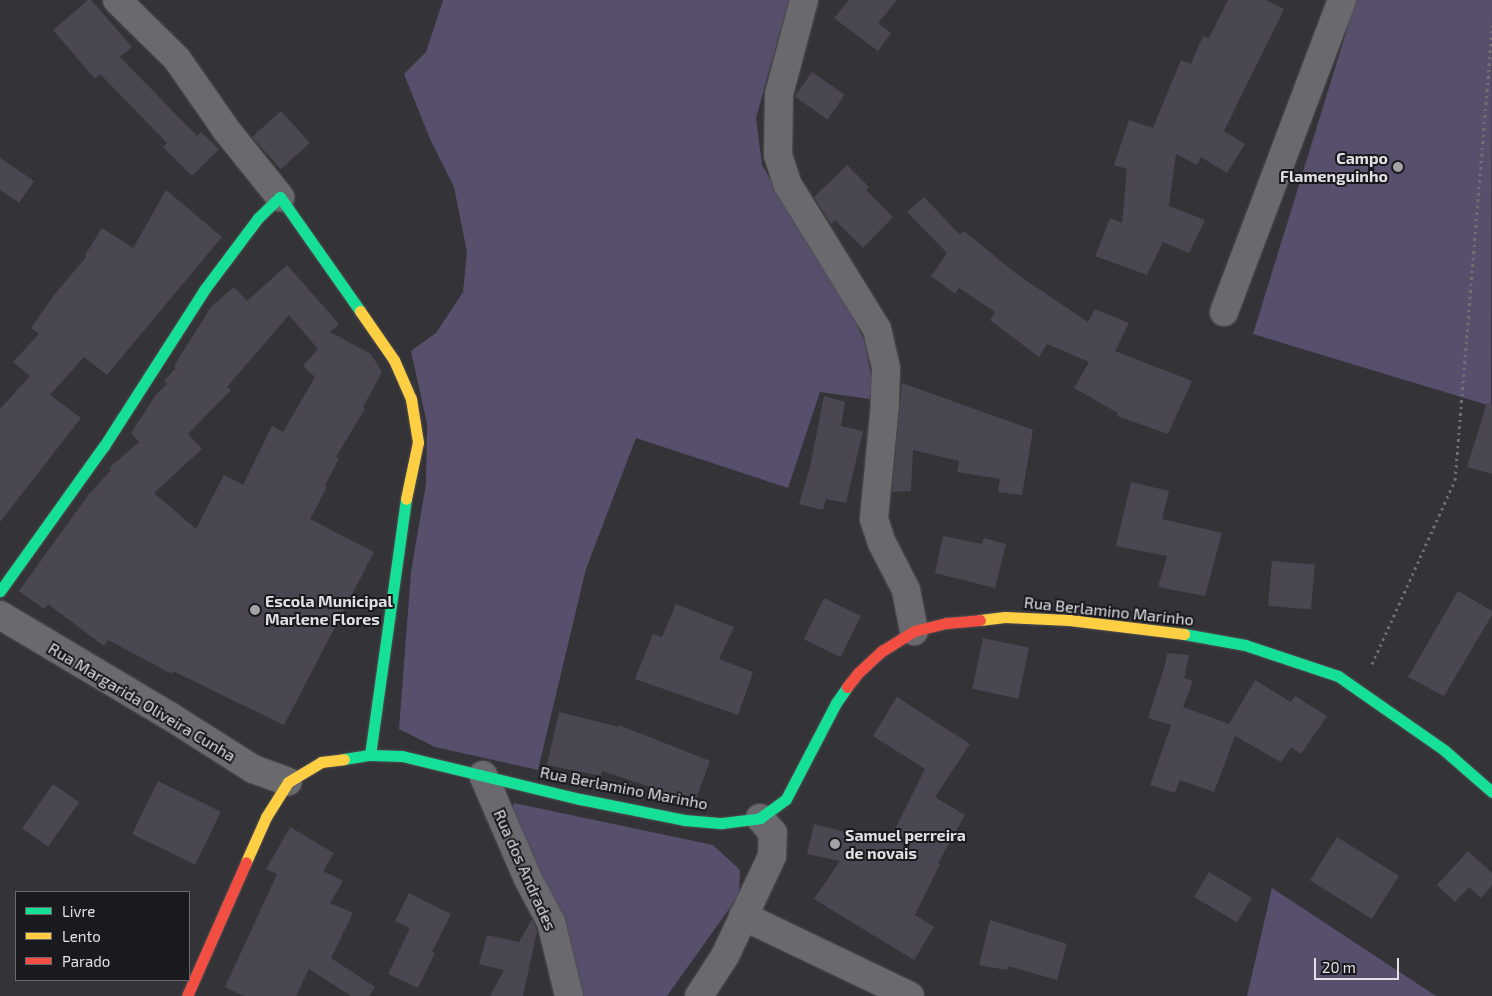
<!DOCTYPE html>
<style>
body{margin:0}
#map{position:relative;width:1492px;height:996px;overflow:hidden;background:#343337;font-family:"Exo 2",sans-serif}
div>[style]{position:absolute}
.green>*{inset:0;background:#574f6c}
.building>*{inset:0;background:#4b4752;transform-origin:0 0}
.path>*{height:3px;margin-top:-1.5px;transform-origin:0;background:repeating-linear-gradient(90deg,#707072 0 2.5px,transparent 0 6.5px)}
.roads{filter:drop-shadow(0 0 1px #504f52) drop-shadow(0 0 1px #504f52)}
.street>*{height:28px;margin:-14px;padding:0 14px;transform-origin:14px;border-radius:14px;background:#6a696d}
.fast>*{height:11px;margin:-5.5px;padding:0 5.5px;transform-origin:5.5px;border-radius:5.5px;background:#16e098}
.slow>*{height:11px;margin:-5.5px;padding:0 5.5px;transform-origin:5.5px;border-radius:5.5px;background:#ffcf43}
.jam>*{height:11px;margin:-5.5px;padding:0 5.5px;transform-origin:5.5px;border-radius:5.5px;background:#f24e42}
.dots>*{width:14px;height:14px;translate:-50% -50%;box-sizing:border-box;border:2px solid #1a191d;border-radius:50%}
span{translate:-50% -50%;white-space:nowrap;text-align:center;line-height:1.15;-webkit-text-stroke:4px #1a191d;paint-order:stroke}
.poi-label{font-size:16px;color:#e1e0e5;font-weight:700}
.right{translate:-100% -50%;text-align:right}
.left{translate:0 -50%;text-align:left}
.street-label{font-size:16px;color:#e1e0e5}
.legend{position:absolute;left:15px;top:891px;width:175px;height:90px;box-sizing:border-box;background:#1a191d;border:1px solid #6a696d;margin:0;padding:6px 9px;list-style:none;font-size:15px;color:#e1e0e5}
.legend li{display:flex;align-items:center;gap:10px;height:25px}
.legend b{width:25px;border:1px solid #6a696d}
.scale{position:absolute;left:1314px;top:958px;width:85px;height:22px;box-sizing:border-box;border:2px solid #e1e0e5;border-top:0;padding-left:6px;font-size:15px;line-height:18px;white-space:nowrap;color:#e1e0e5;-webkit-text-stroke:4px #1a191d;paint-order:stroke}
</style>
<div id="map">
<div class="green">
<div style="clip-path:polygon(443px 0,789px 0,756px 118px,762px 165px,810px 248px,847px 304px,865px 342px,872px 381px,870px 399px,820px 392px,788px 488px,636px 438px,586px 569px,538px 770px,435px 747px,399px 729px,411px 572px,426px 484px,427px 424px,411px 351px,436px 333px,463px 292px,467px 252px,454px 187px,430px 139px,404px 74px,426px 52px)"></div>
<div style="clip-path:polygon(1356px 0,1492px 0,1491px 406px,1253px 334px)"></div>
<div style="clip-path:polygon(514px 803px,713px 845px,740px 870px,739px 895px,667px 996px,582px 996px,576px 964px,551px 895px,511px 811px)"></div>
<div style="clip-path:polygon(1272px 888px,1436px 996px,1247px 996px)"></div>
</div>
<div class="building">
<div style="clip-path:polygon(88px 0,91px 0,132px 47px,120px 57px,197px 136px,201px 132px,219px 149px,192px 176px,163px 147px,167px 143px,100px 74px,95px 79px,53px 30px)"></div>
<div style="clip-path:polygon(849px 0,897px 0,878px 23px,891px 33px,878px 51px,834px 18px)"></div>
<div style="clip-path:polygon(1228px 0,1266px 0,1284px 9px,1224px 131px,1245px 144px,1227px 173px,1201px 157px,1197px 165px,1176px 154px,1169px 206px,1205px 220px,1189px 253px,1163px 242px,1147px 275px,1095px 256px,1110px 218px,1122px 223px,1127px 169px,1114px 165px,1129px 120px,1153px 128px,1181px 60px,1191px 64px,1203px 36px,1209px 38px)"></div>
<div style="left:812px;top:72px;width:40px;height:30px;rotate:35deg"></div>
<div style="left:281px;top:111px;width:43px;height:39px;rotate:48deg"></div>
<div style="clip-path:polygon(0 158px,34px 181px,19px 203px,0 190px)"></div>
<div style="clip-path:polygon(847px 165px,869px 187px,866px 190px,893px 217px,863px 248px,835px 220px,831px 224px,814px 197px)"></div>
<div style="clip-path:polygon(166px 190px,222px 237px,107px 375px,84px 357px,50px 395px,81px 418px,0 522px,0 409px,30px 376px,13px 362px,39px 334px,31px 328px,54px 295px,87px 256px,85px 255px,102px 228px,133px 248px)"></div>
<div style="clip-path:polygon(924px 197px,960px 235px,964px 231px,1018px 275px,1088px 322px,1095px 309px,1129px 323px,1115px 351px,1192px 381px,1168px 434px,1117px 416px,1118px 413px,1074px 388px,1089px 362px,1047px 344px,1039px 357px,990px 320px,995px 312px,959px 288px,955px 294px,931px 276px,947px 253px,907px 212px)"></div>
<div style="clip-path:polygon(evenodd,287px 265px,339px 324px,330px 332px,371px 354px,382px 372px,363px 407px,365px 409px,336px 457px,339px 458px,325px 486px,327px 487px,310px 519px,374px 552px,284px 725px,173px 671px,172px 674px,108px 640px,104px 646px,48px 604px,44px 609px,19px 591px,89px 494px,111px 470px,109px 468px,139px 442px,131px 433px,155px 396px,167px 384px,164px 381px,176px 368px,174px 366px,211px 307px,234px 287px,247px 301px,287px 265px,289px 315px,318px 349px,303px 366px,315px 377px,283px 432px,272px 426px,243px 485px,224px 475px,196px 529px,154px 493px,202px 449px,188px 434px,231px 390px,227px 387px,289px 315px)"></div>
<div style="clip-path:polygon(902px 383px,1033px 430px,1022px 495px,998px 492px,1000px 479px,957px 472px,959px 461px,913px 450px,911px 491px,892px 492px)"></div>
<div style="clip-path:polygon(824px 396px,845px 402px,841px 426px,863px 431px,846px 503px,826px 499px,823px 510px,799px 504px,810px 467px)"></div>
<div style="clip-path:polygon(1487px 403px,1492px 404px,1492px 474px,1467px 467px)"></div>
<div style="clip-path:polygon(1131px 482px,1169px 491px,1162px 519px,1222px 533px,1205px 596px,1158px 587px,1167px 556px,1116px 546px)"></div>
<div style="clip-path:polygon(943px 536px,982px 544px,984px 538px,1006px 544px,995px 588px,935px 573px)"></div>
<div style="left:1272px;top:561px;width:43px;height:45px;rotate:5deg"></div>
<div style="clip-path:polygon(1458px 591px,1492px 611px,1492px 615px,1444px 696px,1408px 677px)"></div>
<div style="left:824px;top:598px;width:41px;height:46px;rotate:26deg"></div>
<div style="clip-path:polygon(676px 604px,734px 627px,719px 659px,753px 672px,738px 715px,635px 679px,653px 634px,662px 637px)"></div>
<div style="left:983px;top:638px;width:47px;height:52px;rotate:12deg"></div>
<div style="clip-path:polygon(1167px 653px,1189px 655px,1184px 678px,1193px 681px,1183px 707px,1229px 724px,1255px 680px,1291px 702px,1295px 696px,1327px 716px,1301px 754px,1291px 747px,1281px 762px,1235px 736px,1214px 792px,1180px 780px,1175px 793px,1150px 785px,1171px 725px,1148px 718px,1165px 665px)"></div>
<div style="clip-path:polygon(897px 697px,970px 744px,935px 797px,965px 815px,938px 863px,940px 864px,915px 915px,934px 927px,914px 960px,814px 899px,840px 861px,807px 854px,814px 824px,888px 843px,925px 769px,873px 736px)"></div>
<div style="clip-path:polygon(559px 712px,619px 727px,619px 725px,710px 761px,695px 802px,602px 771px,601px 776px,547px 765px)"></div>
<div style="left:158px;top:781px;width:70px;height:59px;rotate:26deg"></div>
<div style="left:53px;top:784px;width:32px;height:54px;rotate:35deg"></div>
<div style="clip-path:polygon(290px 827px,334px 853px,323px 871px,343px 881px,330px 903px,353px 913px,331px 958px,375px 987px,369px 996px,351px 996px,309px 969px,296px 996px,244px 996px,225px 987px,277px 874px,266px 869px)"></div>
<div style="left:1337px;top:837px;width:73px;height:51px;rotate:32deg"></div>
<div style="clip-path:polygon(1468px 851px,1492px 873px,1492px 885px,1481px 898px,1469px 887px,1455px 902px,1437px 885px)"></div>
<div style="left:1209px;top:872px;width:50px;height:29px;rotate:31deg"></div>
<div style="clip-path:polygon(409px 893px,451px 914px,432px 952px,435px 953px,418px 988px,388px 974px,410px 928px,395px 921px)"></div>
<div style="clip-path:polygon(532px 919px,537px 931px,523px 996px,490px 996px,504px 970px,479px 964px,487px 935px,519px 942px)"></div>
<div style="clip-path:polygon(990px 920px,1067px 944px,1057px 980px,1008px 966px,1007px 970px,979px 965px)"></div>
</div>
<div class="path">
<div style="left:1372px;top:664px;width:202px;rotate:-65.7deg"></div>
<div style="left:1455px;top:480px;width:456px;rotate:-85.3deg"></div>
</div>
<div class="roads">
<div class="street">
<div style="left:117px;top:0;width:84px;rotate:44.5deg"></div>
<div style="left:177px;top:59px;width:88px;rotate:55.2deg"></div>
<div style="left:227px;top:131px;width:85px;rotate:51.2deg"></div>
<div style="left:804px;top:0;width:97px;rotate:104.9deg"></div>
<div style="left:779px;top:94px;width:61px;rotate:90.9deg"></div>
<div style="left:778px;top:155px;width:32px;rotate:72deg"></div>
<div style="left:788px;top:185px;width:169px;rotate:58.3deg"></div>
<div style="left:877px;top:329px;width:40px;rotate:77deg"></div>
<div style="left:886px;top:368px;width:36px;rotate:92deg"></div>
<div style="left:885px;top:404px;width:116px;rotate:95.5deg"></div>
<div style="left:874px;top:519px;width:25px;rotate:72deg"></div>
<div style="left:882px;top:543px;width:53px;rotate:62.9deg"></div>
<div style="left:906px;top:590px;width:42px;rotate:79deg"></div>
<div style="left:1224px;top:312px;width:334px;rotate:-69.3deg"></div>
<div style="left:0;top:615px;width:196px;rotate:30.8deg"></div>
<div style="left:168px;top:715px;width:101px;rotate:32.4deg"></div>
<div style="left:253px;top:769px;width:37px;rotate:20deg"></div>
<div style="left:483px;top:775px;width:113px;rotate:66.6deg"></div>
<div style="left:528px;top:879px;width:49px;rotate:61.9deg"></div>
<div style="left:551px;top:922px;width:76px;rotate:76.3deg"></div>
<div style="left:743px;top:916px;width:185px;rotate:25.6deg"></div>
<div style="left:699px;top:996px;width:48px;rotate:-57deg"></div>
<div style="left:725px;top:956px;width:110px;rotate:-64.8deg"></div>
<div style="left:772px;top:856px;width:23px;rotate:-88deg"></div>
<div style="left:773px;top:833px;width:20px;rotate:-131deg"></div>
</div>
<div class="fast">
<div style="left:0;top:591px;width:178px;rotate:-54.4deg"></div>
<div style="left:104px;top:446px;width:185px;rotate:-57.3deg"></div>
<div style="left:204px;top:290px;width:90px;rotate:-53.1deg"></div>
<div style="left:258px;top:218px;width:30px;rotate:-44deg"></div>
<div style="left:280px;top:197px;width:139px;rotate:54.9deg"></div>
<div style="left:1184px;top:634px;width:62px;rotate:10.2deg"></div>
<div style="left:1245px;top:645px;width:98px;rotate:18.4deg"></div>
<div style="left:1338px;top:676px;width:129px;rotate:34.9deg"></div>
<div style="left:1444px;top:750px;width:64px;rotate:41.2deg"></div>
<div style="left:370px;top:755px;width:259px;rotate:-82deg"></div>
<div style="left:344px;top:759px;width:26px;rotate:-9deg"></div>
<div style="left:370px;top:755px;width:32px;rotate:2deg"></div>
<div style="left:402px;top:756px;width:183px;rotate:13.6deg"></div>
<div style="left:580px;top:799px;width:106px;rotate:11.4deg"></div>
<div style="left:684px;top:820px;width:38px;rotate:5deg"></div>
<div style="left:722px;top:823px;width:38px;rotate:-7deg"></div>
<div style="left:760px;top:818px;width:32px;rotate:-36deg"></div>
<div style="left:786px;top:799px;width:108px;rotate:-62.5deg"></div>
<div style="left:836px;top:703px;width:19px;rotate:-55deg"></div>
</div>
<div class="slow">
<div style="left:360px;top:311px;width:60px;rotate:55.2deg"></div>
<div style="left:394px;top:360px;width:43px;rotate:66.4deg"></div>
<div style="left:411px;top:399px;width:44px;rotate:80.8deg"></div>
<div style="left:418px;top:442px;width:58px;rotate:101.9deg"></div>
<div style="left:980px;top:620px;width:25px;rotate:-7deg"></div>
<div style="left:1005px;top:617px;width:64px;rotate:2.7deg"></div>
<div style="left:1069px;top:620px;width:116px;rotate:6.9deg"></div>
<div style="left:246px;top:862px;width:49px;rotate:-66deg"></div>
<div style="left:266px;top:817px;width:41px;rotate:-57.8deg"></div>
<div style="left:288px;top:782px;width:39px;rotate:-31deg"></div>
<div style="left:321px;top:762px;width:23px;rotate:-7deg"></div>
</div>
<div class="jam">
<div style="left:847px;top:687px;width:18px;rotate:-52deg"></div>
<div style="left:858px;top:673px;width:33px;rotate:-43deg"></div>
<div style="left:882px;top:651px;width:38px;rotate:-32deg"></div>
<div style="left:914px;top:631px;width:34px;rotate:-14deg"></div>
<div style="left:947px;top:623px;width:33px;rotate:-5deg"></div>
<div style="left:187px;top:996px;width:146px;rotate:-66.2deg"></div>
</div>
</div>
<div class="dots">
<div style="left:1398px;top:167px;background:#a4a3a8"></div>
<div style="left:255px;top:610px;background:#a4a3a8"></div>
<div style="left:835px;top:844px;background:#a4a3a8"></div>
</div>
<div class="poi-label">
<span class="right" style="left:1388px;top:167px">Campo<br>Flamenguinho</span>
<span class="left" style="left:265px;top:610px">Escola Municipal<br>Marlene Flores</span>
<span class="left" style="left:845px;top:844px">Samuel perreira<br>de novais</span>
</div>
<div class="street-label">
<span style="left:1109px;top:611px;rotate:6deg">Rua Berlamino Marinho</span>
<span style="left:142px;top:702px;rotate:31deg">Rua Margarida Oliveira Cunha</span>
<span style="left:624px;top:788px;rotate:11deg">Rua Berlamino Marinho</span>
<span style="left:525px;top:870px;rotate:66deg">Rua dos Andrades</span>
</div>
<ul class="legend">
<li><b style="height:6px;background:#16e098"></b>Livre</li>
<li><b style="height:6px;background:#ffcf43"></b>Lento</li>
<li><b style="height:6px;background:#f24e42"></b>Parado</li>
</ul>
<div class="scale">20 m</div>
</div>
